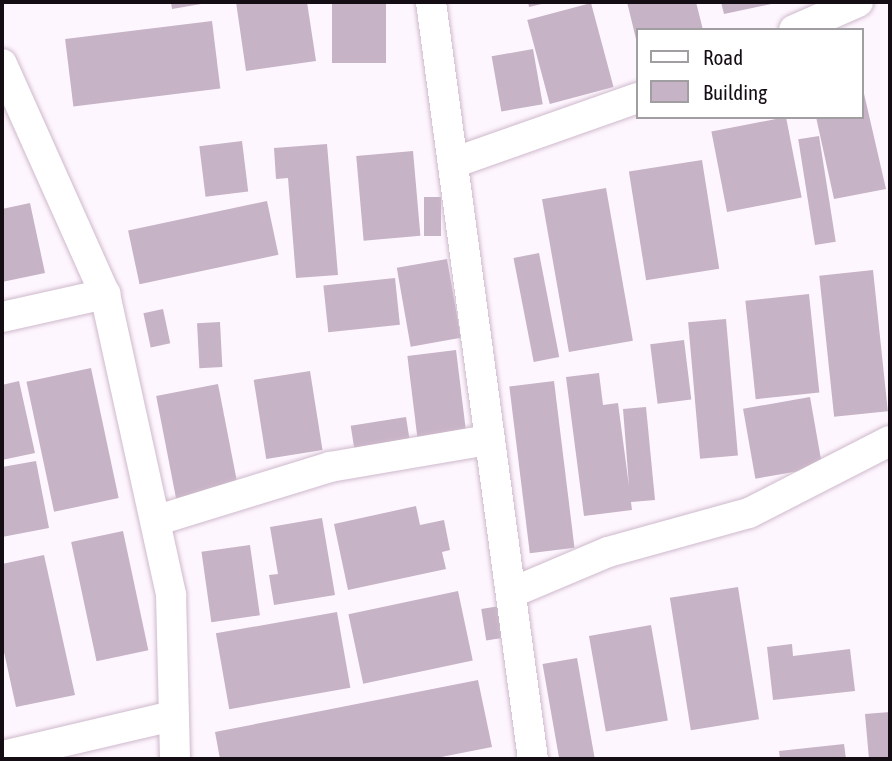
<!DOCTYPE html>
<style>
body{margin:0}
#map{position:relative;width:892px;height:761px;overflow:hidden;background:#fef6fe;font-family:"Asap Condensed",sans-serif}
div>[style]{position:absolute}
.building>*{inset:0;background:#c7b3c6;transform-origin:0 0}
.roads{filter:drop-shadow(0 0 2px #ceb9cc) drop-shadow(0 0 2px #ceb9cc)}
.street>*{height:30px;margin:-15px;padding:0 15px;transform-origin:15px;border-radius:15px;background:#fff}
span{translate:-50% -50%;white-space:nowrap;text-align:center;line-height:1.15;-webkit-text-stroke:5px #fff;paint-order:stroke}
.frame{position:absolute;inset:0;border:4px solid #140d14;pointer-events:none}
.legend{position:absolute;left:636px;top:28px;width:228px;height:91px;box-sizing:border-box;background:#fff;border:2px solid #a19ea1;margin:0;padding:9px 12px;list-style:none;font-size:21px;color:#140d14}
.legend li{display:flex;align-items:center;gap:14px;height:35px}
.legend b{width:35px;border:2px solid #a19ea1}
</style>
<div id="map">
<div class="building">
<div style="clip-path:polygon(171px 2px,207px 2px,207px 3px,172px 9px)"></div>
<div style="clip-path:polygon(236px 2px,307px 2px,316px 61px,246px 71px)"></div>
<div style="left:332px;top:2px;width:54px;height:61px"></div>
<div style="clip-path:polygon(528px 2px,546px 2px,546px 3px,529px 7px)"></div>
<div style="clip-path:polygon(627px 2px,696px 2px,703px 30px,638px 30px,637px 43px)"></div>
<div style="clip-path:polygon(721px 2px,776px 2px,776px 3px,724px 14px)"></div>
<div style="left:591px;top:3px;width:87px;height:66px;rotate:75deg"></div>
<div style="left:212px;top:21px;width:68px;height:148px;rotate:83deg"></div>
<div style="left:533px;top:49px;width:56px;height:42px;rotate:80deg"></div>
<div style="clip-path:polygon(862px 85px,886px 189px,834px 199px,816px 117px,862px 117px)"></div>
<div style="left:786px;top:117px;width:82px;height:76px;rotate:79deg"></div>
<div style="left:819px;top:136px;width:107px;height:21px;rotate:81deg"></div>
<div style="left:242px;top:141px;width:51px;height:43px;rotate:83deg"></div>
<div style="clip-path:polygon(327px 144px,338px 275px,296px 278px,288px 178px,276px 179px,274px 148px)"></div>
<div style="left:413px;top:151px;width:85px;height:57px;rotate:85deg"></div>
<div style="left:702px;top:160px;width:110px;height:74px;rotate:81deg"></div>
<div style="left:606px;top:188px;width:155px;height:65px;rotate:80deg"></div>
<div style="left:424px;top:197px;width:17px;height:39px"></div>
<div style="left:267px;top:201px;width:55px;height:142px;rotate:78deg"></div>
<div style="clip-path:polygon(30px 203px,45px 273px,2px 282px,2px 209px)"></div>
<div style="left:539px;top:253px;width:106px;height:26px;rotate:79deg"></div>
<div style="left:447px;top:259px;width:80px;height:51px;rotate:80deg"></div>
<div style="left:873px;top:270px;width:142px;height:54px;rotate:84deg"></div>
<div style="left:395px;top:278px;width:47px;height:72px;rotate:84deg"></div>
<div style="left:809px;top:294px;width:99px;height:64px;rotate:84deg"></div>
<div style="left:163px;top:309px;width:35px;height:20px;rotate:78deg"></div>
<div style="left:726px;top:319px;width:137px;height:38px;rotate:85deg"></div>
<div style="left:220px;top:322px;width:45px;height:23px;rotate:87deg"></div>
<div style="left:684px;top:340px;width:60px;height:34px;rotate:83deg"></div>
<div style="left:456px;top:350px;width:86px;height:49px;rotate:83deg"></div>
<div style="left:91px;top:368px;width:133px;height:66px;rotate:78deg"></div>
<div style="left:310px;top:371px;width:80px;height:57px;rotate:81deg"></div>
<div style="clip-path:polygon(599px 373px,603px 405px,618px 403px,629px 486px,623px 409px,646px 407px,655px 500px,631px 502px,632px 510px,584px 516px,566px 377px)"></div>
<div style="clip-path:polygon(19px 381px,35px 453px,2px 460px,2px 385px)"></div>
<div style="left:554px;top:381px;width:168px;height:45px;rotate:83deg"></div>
<div style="left:218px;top:384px;width:108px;height:63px;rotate:79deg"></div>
<div style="left:810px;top:397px;width:71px;height:68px;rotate:80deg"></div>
<div style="left:406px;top:417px;width:25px;height:56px;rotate:81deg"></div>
<div style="clip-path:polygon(36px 461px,49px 528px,2px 537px,2px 467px)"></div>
<div style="clip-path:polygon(416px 506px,420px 525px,444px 520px,450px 550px,442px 552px,446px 569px,348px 590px,334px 524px)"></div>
<div style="clip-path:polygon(322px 518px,335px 595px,274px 605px,269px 575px,278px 574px,270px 527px)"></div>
<div style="left:123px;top:531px;width:122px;height:53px;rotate:78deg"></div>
<div style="left:250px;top:545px;width:71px;height:49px;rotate:82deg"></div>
<div style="clip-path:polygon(44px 555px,75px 695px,16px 707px,2px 643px,2px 564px)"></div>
<div style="left:738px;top:587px;width:134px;height:69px;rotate:81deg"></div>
<div style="left:458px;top:591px;width:71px;height:112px;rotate:78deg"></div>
<div style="left:500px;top:606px;width:32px;height:19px;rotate:81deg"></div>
<div style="left:337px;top:612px;width:77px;height:123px;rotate:80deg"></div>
<div style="left:651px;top:625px;width:97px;height:63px;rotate:80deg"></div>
<div style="clip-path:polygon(792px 644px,793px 656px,850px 649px,855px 691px,773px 700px,767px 647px)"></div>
<div style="left:577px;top:658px;width:103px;height:35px;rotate:80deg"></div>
<div style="clip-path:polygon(478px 680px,492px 747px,431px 759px,220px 759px,215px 732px)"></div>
<div style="clip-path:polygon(890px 712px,890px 759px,869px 759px,865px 714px)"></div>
<div style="clip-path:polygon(844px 744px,846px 759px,780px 759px,779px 751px)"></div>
</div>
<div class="roads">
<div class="street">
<div style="left:431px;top:2px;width:764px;rotate:82.33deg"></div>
<div style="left:794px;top:30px;width:70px;rotate:-23.6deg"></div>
<div style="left:2px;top:64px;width:252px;rotate:65.9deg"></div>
<div style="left:105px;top:294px;width:308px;rotate:77.6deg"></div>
<div style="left:171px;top:595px;width:164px;rotate:88.6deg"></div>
<div style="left:453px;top:163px;width:196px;rotate:-19.4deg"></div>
<div style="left:2px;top:317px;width:106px;rotate:-12.6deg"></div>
<div style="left:158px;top:520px;width:180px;rotate:-17.1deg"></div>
<div style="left:330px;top:467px;width:160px;rotate:-9.7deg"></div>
<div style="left:511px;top:593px;width:105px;rotate:-22.9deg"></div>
<div style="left:608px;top:552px;width:146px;rotate:-15.5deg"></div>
<div style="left:749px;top:513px;width:158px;rotate:-27.1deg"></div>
<div style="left:2px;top:756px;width:176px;rotate:-13.2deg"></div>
</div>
</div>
<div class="frame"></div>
<ul class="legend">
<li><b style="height:9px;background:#fff"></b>Road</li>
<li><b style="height:19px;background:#c7b3c6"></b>Building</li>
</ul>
</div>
